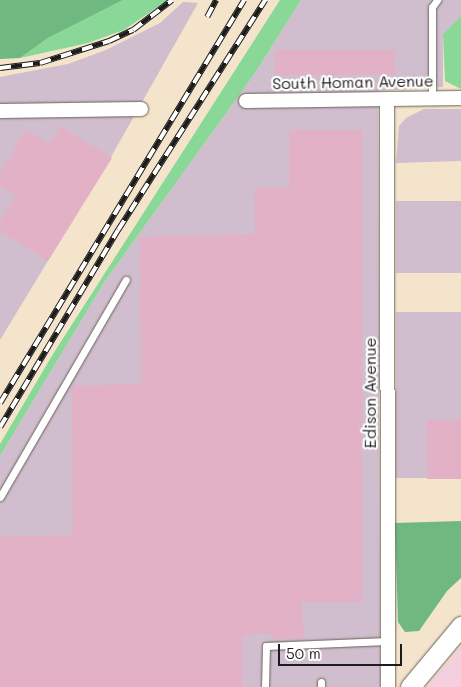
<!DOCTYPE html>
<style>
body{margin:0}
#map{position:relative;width:461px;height:687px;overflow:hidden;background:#f3e4cb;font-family:Mali,sans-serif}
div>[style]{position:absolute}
.built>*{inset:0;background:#f4cfdd}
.industrial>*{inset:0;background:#d0bdcd;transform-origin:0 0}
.green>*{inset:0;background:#8ad897}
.forest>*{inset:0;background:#6fb880}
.building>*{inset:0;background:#e3b1c5;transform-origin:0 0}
.roads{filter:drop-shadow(0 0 1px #676259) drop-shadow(0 0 1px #676259)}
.lane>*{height:7px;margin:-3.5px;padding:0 3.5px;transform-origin:3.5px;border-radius:3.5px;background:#fff}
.street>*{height:14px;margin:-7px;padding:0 7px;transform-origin:7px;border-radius:7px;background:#fff}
.secondary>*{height:19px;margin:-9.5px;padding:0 9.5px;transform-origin:9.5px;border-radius:9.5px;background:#fff}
.rail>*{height:5.5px;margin-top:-2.75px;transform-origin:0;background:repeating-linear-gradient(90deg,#fff 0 11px,#1c1c1c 0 22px);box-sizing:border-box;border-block:1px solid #1c1c1c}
span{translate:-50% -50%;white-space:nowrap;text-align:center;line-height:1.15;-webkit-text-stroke:4.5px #fff;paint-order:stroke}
.street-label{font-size:16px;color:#1c1c1c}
.scale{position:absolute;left:278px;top:644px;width:124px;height:22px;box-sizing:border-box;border:2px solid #1c1c1c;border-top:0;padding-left:6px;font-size:15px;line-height:18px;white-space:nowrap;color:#1c1c1c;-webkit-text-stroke:4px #fff;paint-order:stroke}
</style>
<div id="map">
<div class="built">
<div style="clip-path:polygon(461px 646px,461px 687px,427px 687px)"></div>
</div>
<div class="industrial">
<div style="clip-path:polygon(301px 0,461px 0,461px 16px,443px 34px,443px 87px,378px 91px,380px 687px,0 687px,0 456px,105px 281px,253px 76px)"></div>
<div style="clip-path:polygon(183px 2px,198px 3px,111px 157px,0 340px,0 77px,68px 64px,106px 50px,160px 23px)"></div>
<div style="clip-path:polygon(424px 109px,461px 109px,461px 161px,396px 163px,399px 126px,406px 118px)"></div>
<div style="left:461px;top:201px;width:72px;height:65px;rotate:90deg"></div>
<div style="left:461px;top:312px;width:166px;height:65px;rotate:90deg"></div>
</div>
<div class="green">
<div style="clip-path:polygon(123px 0,168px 0,124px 30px,88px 43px,20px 58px,48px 38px)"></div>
<div style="clip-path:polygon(280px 0,301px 0,253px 76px,105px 281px,0 456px,0 444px,53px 354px)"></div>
<div style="clip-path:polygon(461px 16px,461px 89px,445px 81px,443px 34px)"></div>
</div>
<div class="forest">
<div style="clip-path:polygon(0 0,123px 0,48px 38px,20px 58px,0 59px)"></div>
<div style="clip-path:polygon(461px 521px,461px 578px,447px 591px,419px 631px,405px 632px,398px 622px,395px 523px)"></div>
</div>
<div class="building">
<div style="left:395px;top:50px;width:25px;height:120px;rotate:90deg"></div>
<div style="clip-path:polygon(61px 126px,112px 158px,48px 261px,0 231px,0 222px,16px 196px,0 186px,0 173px,26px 130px,49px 144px)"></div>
<div style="clip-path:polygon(289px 130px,362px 130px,362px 602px,301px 602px,304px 638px,274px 639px,268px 633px,243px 635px,243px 687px,0 687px,0 537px,73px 535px,72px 386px,141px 384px,140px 237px,255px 234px,254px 189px,289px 187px)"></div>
<div style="left:427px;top:420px;width:34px;height:59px"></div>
</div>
<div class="roads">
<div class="lane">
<div style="left:432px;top:99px;width:92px;rotate:-90deg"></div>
<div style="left:432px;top:7px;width:9px;rotate:-54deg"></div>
<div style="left:0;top:497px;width:251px;rotate:-59.9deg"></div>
<div style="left:321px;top:682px;width:5px;rotate:90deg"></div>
<div style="left:265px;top:687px;width:41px;rotate:-88.6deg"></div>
<div style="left:266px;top:646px;width:121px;rotate:-2.4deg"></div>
</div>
<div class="street">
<div style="left:387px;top:100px;width:587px;rotate:89.9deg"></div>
<div style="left:246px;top:101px;width:215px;rotate:-0.8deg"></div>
<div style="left:0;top:111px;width:141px;rotate:-0.8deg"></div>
</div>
<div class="secondary">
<div style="left:410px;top:687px;width:80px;rotate:-50.1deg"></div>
</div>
</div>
<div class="rail">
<div style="left:207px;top:17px;width:19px;rotate:-62deg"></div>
<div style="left:0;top:68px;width:40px;rotate:-7.1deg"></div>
<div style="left:40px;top:63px;width:72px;rotate:-17.7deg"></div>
<div style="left:109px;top:41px;width:26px;rotate:-25deg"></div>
<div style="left:133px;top:30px;width:49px;rotate:-37.6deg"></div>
<div style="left:0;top:403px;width:471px;rotate:-58.8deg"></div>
<div style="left:0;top:427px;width:230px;rotate:-59.1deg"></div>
<div style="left:118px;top:230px;width:273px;rotate:-57.4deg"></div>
</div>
<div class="street-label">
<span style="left:353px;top:82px;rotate:-1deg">South Homan Avenue</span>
<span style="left:370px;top:393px;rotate:-90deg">Edison Avenue</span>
</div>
<div class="scale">50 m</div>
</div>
